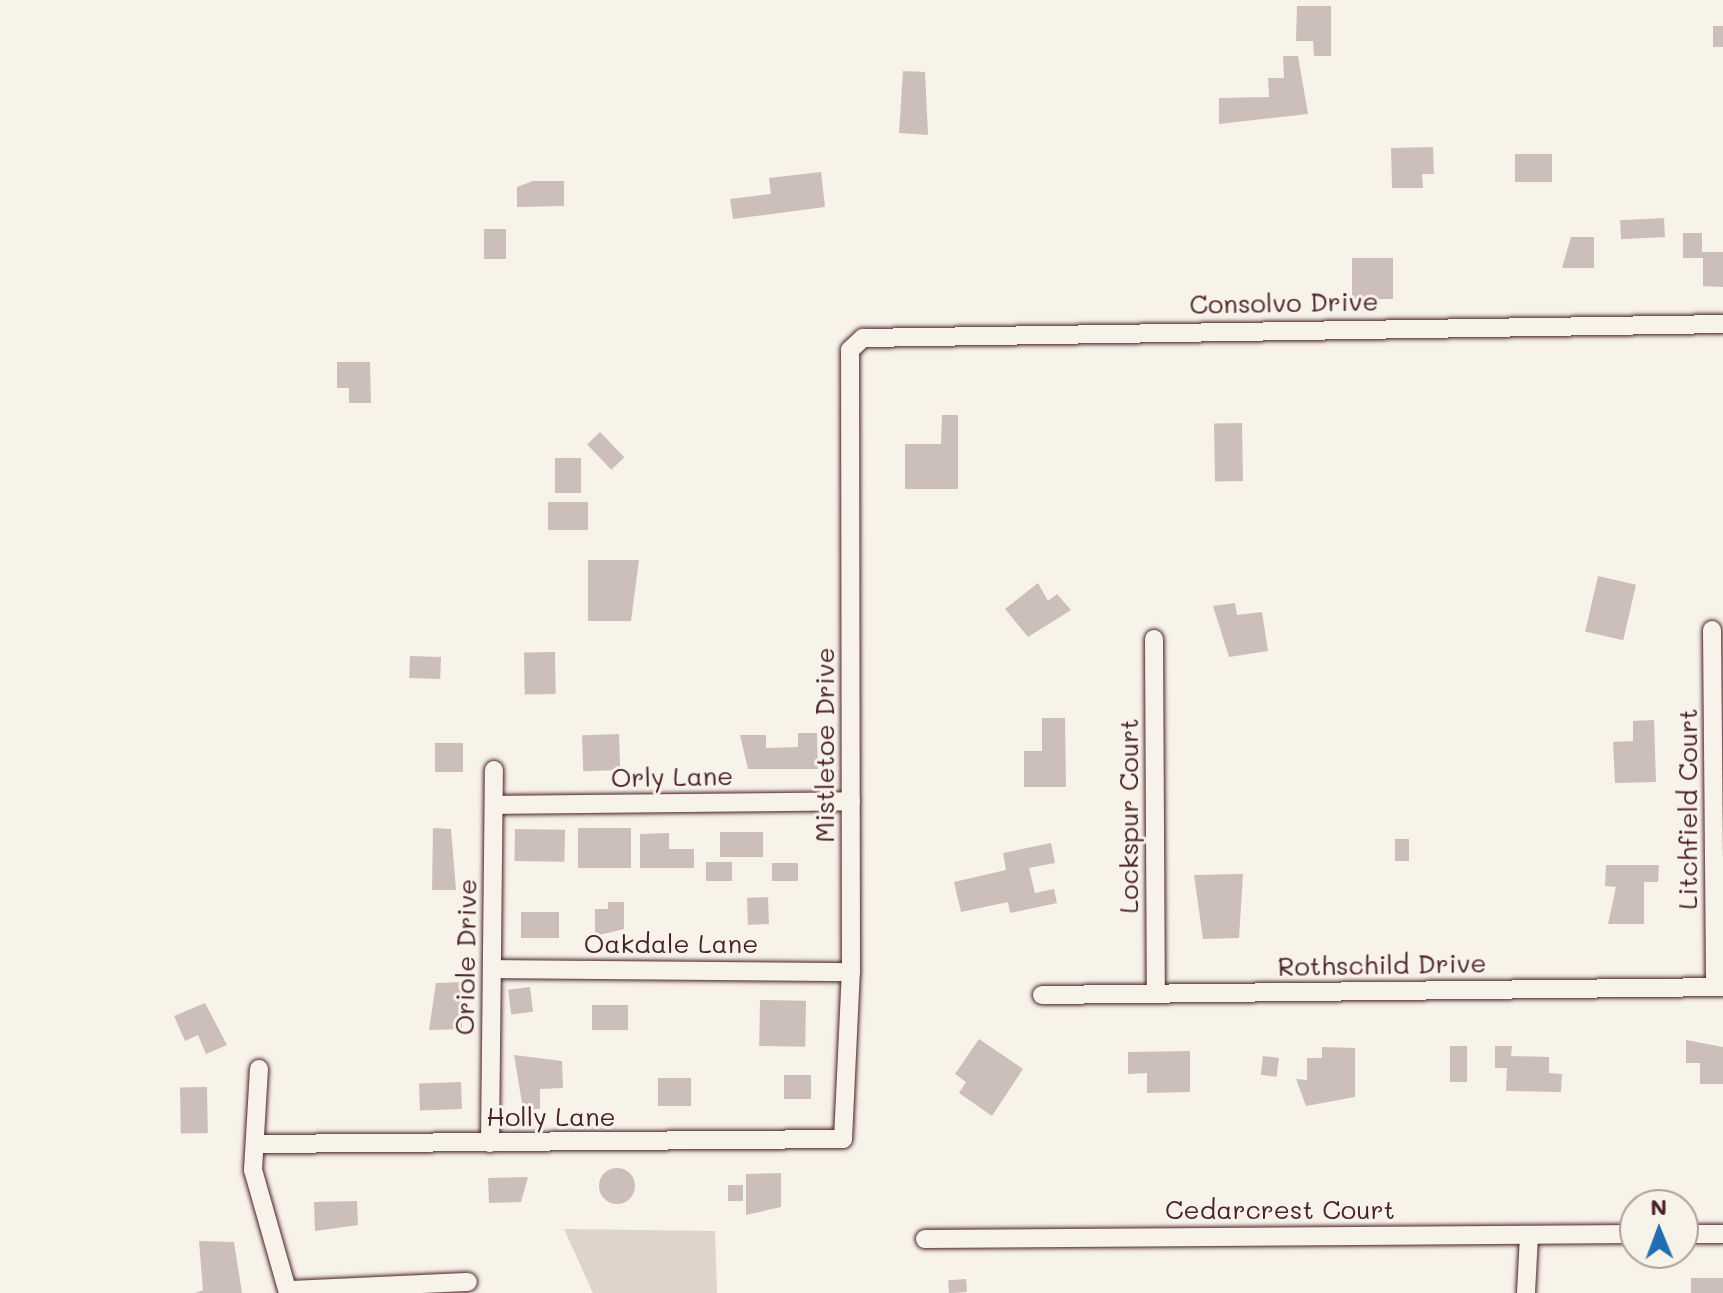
<!DOCTYPE html>
<style>
body{margin:0}
#map{position:relative;width:1723px;height:1293px;overflow:hidden;background:#f7f3e8;font-family:Mali,sans-serif}
div>[style]{position:absolute}
.green>*{inset:0;background:#ded4cc}
.building>*{inset:0;background:#ccbfb9;transform-origin:0 0}
.round{border-radius:50%}
.roads{filter:drop-shadow(0 0 2px #4a1f2b) drop-shadow(0 0 2px #4a1f2b)}
.minor>*{height:18px;margin:-9px;padding:0 9px;transform-origin:9px;border-radius:9px;background:#f7f3e8}
span{translate:-50% -50%;white-space:nowrap;text-align:center;line-height:1.15;-webkit-text-stroke:6px #f7f3e8;paint-order:stroke}
.street-label{font-size:26px;color:#4a1f2b}
.north{position:absolute;left:1619px;top:1189px;width:80px;height:80px;box-sizing:border-box;background:#f7f3e8;border:2px solid #b29e9c;border-radius:50%;rotate:359deg;font-size:22px;font-weight:700;line-height:32px;text-align:center;color:#4a1f2b}
.north::after{content:'';display:block;margin:auto;width:28px;height:36px;background:#1f6fb2;clip-path:polygon(50% 0,100% 100%,50% 72%,0 100%)}
</style>
<div id="map">
<div class="green">
<div style="clip-path:polygon(564px 1229px,715px 1231px,717px 1293px,593px 1293px)"></div>
</div>
<div class="building">
<div style="clip-path:polygon(1297px 6px,1331px 6px,1331px 56px,1314px 56px,1313px 41px,1296px 41px)"></div>
<div style="left:1713px;top:26px;width:10px;height:21px"></div>
<div style="clip-path:polygon(1283px 56px,1298px 56px,1308px 114px,1219px 124px,1219px 98px,1269px 97px,1268px 78px,1284px 78px)"></div>
<div style="clip-path:polygon(903px 71px,925px 72px,928px 135px,899px 133px)"></div>
<div style="clip-path:polygon(1433px 147px,1434px 174px,1422px 174px,1423px 188px,1392px 188px,1391px 148px)"></div>
<div style="left:1552px;top:154px;width:28px;height:37px;rotate:90deg"></div>
<div style="clip-path:polygon(821px 172px,825px 207px,733px 219px,730px 199px,771px 194px,769px 178px)"></div>
<div style="clip-path:polygon(533px 181px,564px 181px,564px 206px,517px 207px,517px 187px)"></div>
<div style="left:1664px;top:218px;width:19px;height:44px;rotate:87deg"></div>
<div style="left:506px;top:229px;width:30px;height:22px;rotate:90deg"></div>
<div style="clip-path:polygon(1683px 233px,1702px 233px,1702px 252px,1723px 252px,1723px 287px,1703px 286px,1703px 258px,1683px 258px)"></div>
<div style="clip-path:polygon(1571px 237px,1594px 237px,1594px 268px,1562px 268px)"></div>
<div style="left:1352px;top:258px;width:41px;height:41px"></div>
<div style="clip-path:polygon(337px 362px,370px 362px,371px 403px,349px 403px,349px 388px,337px 388px)"></div>
<div style="clip-path:polygon(942px 415px,958px 415px,958px 489px,905px 489px,905px 444px,941px 444px)"></div>
<div style="left:1242px;top:423px;width:58px;height:28px;rotate:89deg"></div>
<div style="left:600px;top:432px;width:35px;height:18px;rotate:46deg"></div>
<div style="left:581px;top:458px;width:35px;height:26px;rotate:90deg"></div>
<div style="left:548px;top:502px;width:40px;height:28px"></div>
<div style="clip-path:polygon(588px 560px,639px 560px,631px 621px,588px 621px)"></div>
<div style="left:1598px;top:576px;width:39px;height:57px;rotate:13deg"></div>
<div style="clip-path:polygon(1038px 583px,1048px 601px,1057px 594px,1071px 610px,1028px 637px,1005px 609px)"></div>
<div style="clip-path:polygon(1235px 603px,1237px 615px,1262px 612px,1268px 651px,1229px 657px,1213px 606px)"></div>
<div style="left:555px;top:652px;width:42px;height:31px;rotate:89deg"></div>
<div style="left:410px;top:656px;width:31px;height:22px;rotate:2deg"></div>
<div style="clip-path:polygon(1042px 718px,1065px 718px,1066px 787px,1024px 787px,1024px 751px,1042px 751px)"></div>
<div style="clip-path:polygon(1654px 720px,1656px 782px,1615px 783px,1613px 742px,1633px 741px,1633px 721px)"></div>
<div style="clip-path:polygon(798px 733px,817px 733px,818px 769px,748px 769px,740px 735px,766px 735px,766px 748px,798px 747px)"></div>
<div style="left:619px;top:734px;width:36px;height:37px;rotate:88deg"></div>
<div style="left:463px;top:743px;width:29px;height:28px;rotate:90deg"></div>
<div style="clip-path:polygon(433px 828px,451px 829px,456px 890px,432px 890px)"></div>
<div style="left:578px;top:828px;width:53px;height:40px"></div>
<div style="left:515px;top:829px;width:50px;height:32px;rotate:1deg"></div>
<div style="left:763px;top:832px;width:25px;height:43px;rotate:90deg"></div>
<div style="clip-path:polygon(669px 833px,669px 849px,694px 849px,694px 868px,640px 868px,640px 834px)"></div>
<div style="left:1395px;top:839px;width:14px;height:22px"></div>
<div style="clip-path:polygon(1051px 843px,1055px 863px,1029px 868px,1035px 893px,1054px 889px,1057px 903px,1010px 913px,1008px 902px,961px 912px,954px 882px,1006px 870px,1003px 853px)"></div>
<div style="left:706px;top:862px;width:26px;height:19px"></div>
<div style="left:772px;top:863px;width:26px;height:18px"></div>
<div style="clip-path:polygon(1606px 865px,1659px 865px,1658px 882px,1644px 882px,1644px 924px,1608px 924px,1616px 887px,1605px 886px)"></div>
<div style="clip-path:polygon(1243px 874px,1239px 938px,1203px 939px,1194px 875px)"></div>
<div style="left:768px;top:897px;width:27px;height:21px;rotate:88deg"></div>
<div style="clip-path:polygon(608px 902px,624px 902px,624px 929px,595px 936px,595px 909px,608px 909px)"></div>
<div style="left:521px;top:912px;width:38px;height:26px"></div>
<div style="clip-path:polygon(461px 982px,462px 1029px,429px 1030px,436px 983px)"></div>
<div style="left:530px;top:987px;width:25px;height:22px;rotate:83deg"></div>
<div style="left:760px;top:1000px;width:46px;height:46px;rotate:1deg"></div>
<div style="clip-path:polygon(205px 1003px,227px 1045px,206px 1054px,198px 1035px,185px 1041px,174px 1016px)"></div>
<div style="left:592px;top:1005px;width:36px;height:25px"></div>
<div style="clip-path:polygon(979px 1039px,1023px 1069px,992px 1116px,959px 1093px,966px 1082px,955px 1074px)"></div>
<div style="clip-path:polygon(1686px 1040px,1723px 1047px,1723px 1084px,1700px 1084px,1700px 1063px,1686px 1063px)"></div>
<div style="left:1450px;top:1046px;width:17px;height:36px"></div>
<div style="clip-path:polygon(1495px 1046px,1512px 1046px,1511px 1056px,1549px 1057px,1549px 1073px,1562px 1074px,1561px 1092px,1506px 1091px,1507px 1068px,1495px 1068px)"></div>
<div style="clip-path:polygon(1322px 1047px,1355px 1048px,1355px 1097px,1306px 1106px,1296px 1079px,1307px 1080px,1307px 1058px,1322px 1058px)"></div>
<div style="clip-path:polygon(1190px 1051px,1190px 1092px,1147px 1093px,1147px 1073px,1128px 1074px,1128px 1052px)"></div>
<div style="clip-path:polygon(514px 1055px,562px 1061px,563px 1088px,540px 1089px,540px 1109px,523px 1109px)"></div>
<div style="left:1263px;top:1056px;width:16px;height:19px;rotate:7deg"></div>
<div style="left:784px;top:1075px;width:27px;height:24px"></div>
<div style="left:658px;top:1078px;width:33px;height:28px"></div>
<div style="left:461px;top:1082px;width:27px;height:42px;rotate:88deg"></div>
<div style="left:207px;top:1087px;width:46px;height:27px;rotate:89deg"></div>
<div class="round" style="left:599px;top:1168px;width:36px;height:36px"></div>
<div style="clip-path:polygon(781px 1173px,781px 1207px,746px 1215px,746px 1174px)"></div>
<div style="clip-path:polygon(528px 1177px,521px 1202px,489px 1203px,488px 1178px)"></div>
<div style="left:728px;top:1185px;width:15px;height:16px"></div>
<div style="clip-path:polygon(357px 1201px,358px 1225px,315px 1231px,314px 1202px)"></div>
<div style="clip-path:polygon(199px 1241px,234px 1242px,242px 1293px,195px 1293px,203px 1290px)"></div>
<div style="left:1691px;top:1278px;width:32px;height:15px"></div>
<div style="left:966px;top:1279px;width:13px;height:18px;rotate:86deg"></div>
</div>
<div class="roads">
<div class="minor">
<div style="left:1712px;top:630px;width:357px;rotate:89.5deg"></div>
<div style="left:1154px;top:639px;width:354px;rotate:89.7deg"></div>
<div style="left:494px;top:805px;width:357px;rotate:-0.6deg"></div>
<div style="left:492px;top:969px;width:359px;rotate:0.5deg"></div>
<div style="left:1042px;top:995px;width:681px;rotate:-0.67deg"></div>
<div style="left:259px;top:1069px;width:101px;rotate:93.4deg"></div>
<div style="left:253px;top:1170px;width:128px;rotate:74.1deg"></div>
<div style="left:490px;top:1143px;width:373px;rotate:-89.4deg"></div>
<div style="left:259px;top:1144px;width:584px;rotate:-0.49deg"></div>
<div style="left:843px;top:1139px;width:167px;rotate:-87.3deg"></div>
<div style="left:851px;top:972px;width:622px;rotate:-90.09deg"></div>
<div style="left:850px;top:350px;width:18px;rotate:-43deg"></div>
<div style="left:863px;top:338px;width:860px;rotate:-0.93deg"></div>
<div style="left:1683px;top:1234px;width:40px"></div>
<div style="left:925px;top:1239px;width:710px;rotate:-0.4deg"></div>
<div style="left:289px;top:1290px;width:179px;rotate:-2.6deg"></div>
<div style="left:1526px;top:1293px;width:58px;rotate:-87deg"></div>
</div>
</div>
<div class="street-label">
<span style="left:1284px;top:303px;rotate:-1deg">Consolvo Drive</span>
<span style="left:825px;top:745px;rotate:-90deg">Mistletoe Drive</span>
<span style="left:672px;top:777px;rotate:-1deg">Orly Lane</span>
<span style="left:1688px;top:809px;rotate:-90deg">Litchfield Court</span>
<span style="left:1129px;top:816px;rotate:-90deg">Lockspur Court</span>
<span style="left:671px;top:944px">Oakdale Lane</span>
<span style="left:466px;top:957px;rotate:-89deg">Oriole Drive</span>
<span style="left:1382px;top:965px;rotate:-1deg">Rothschild Drive</span>
<span style="left:551px;top:1117px">Holly Lane</span>
<span style="left:1280px;top:1210px">Cedarcrest Court</span>
</div>
<div class="north">N</div>
</div>
